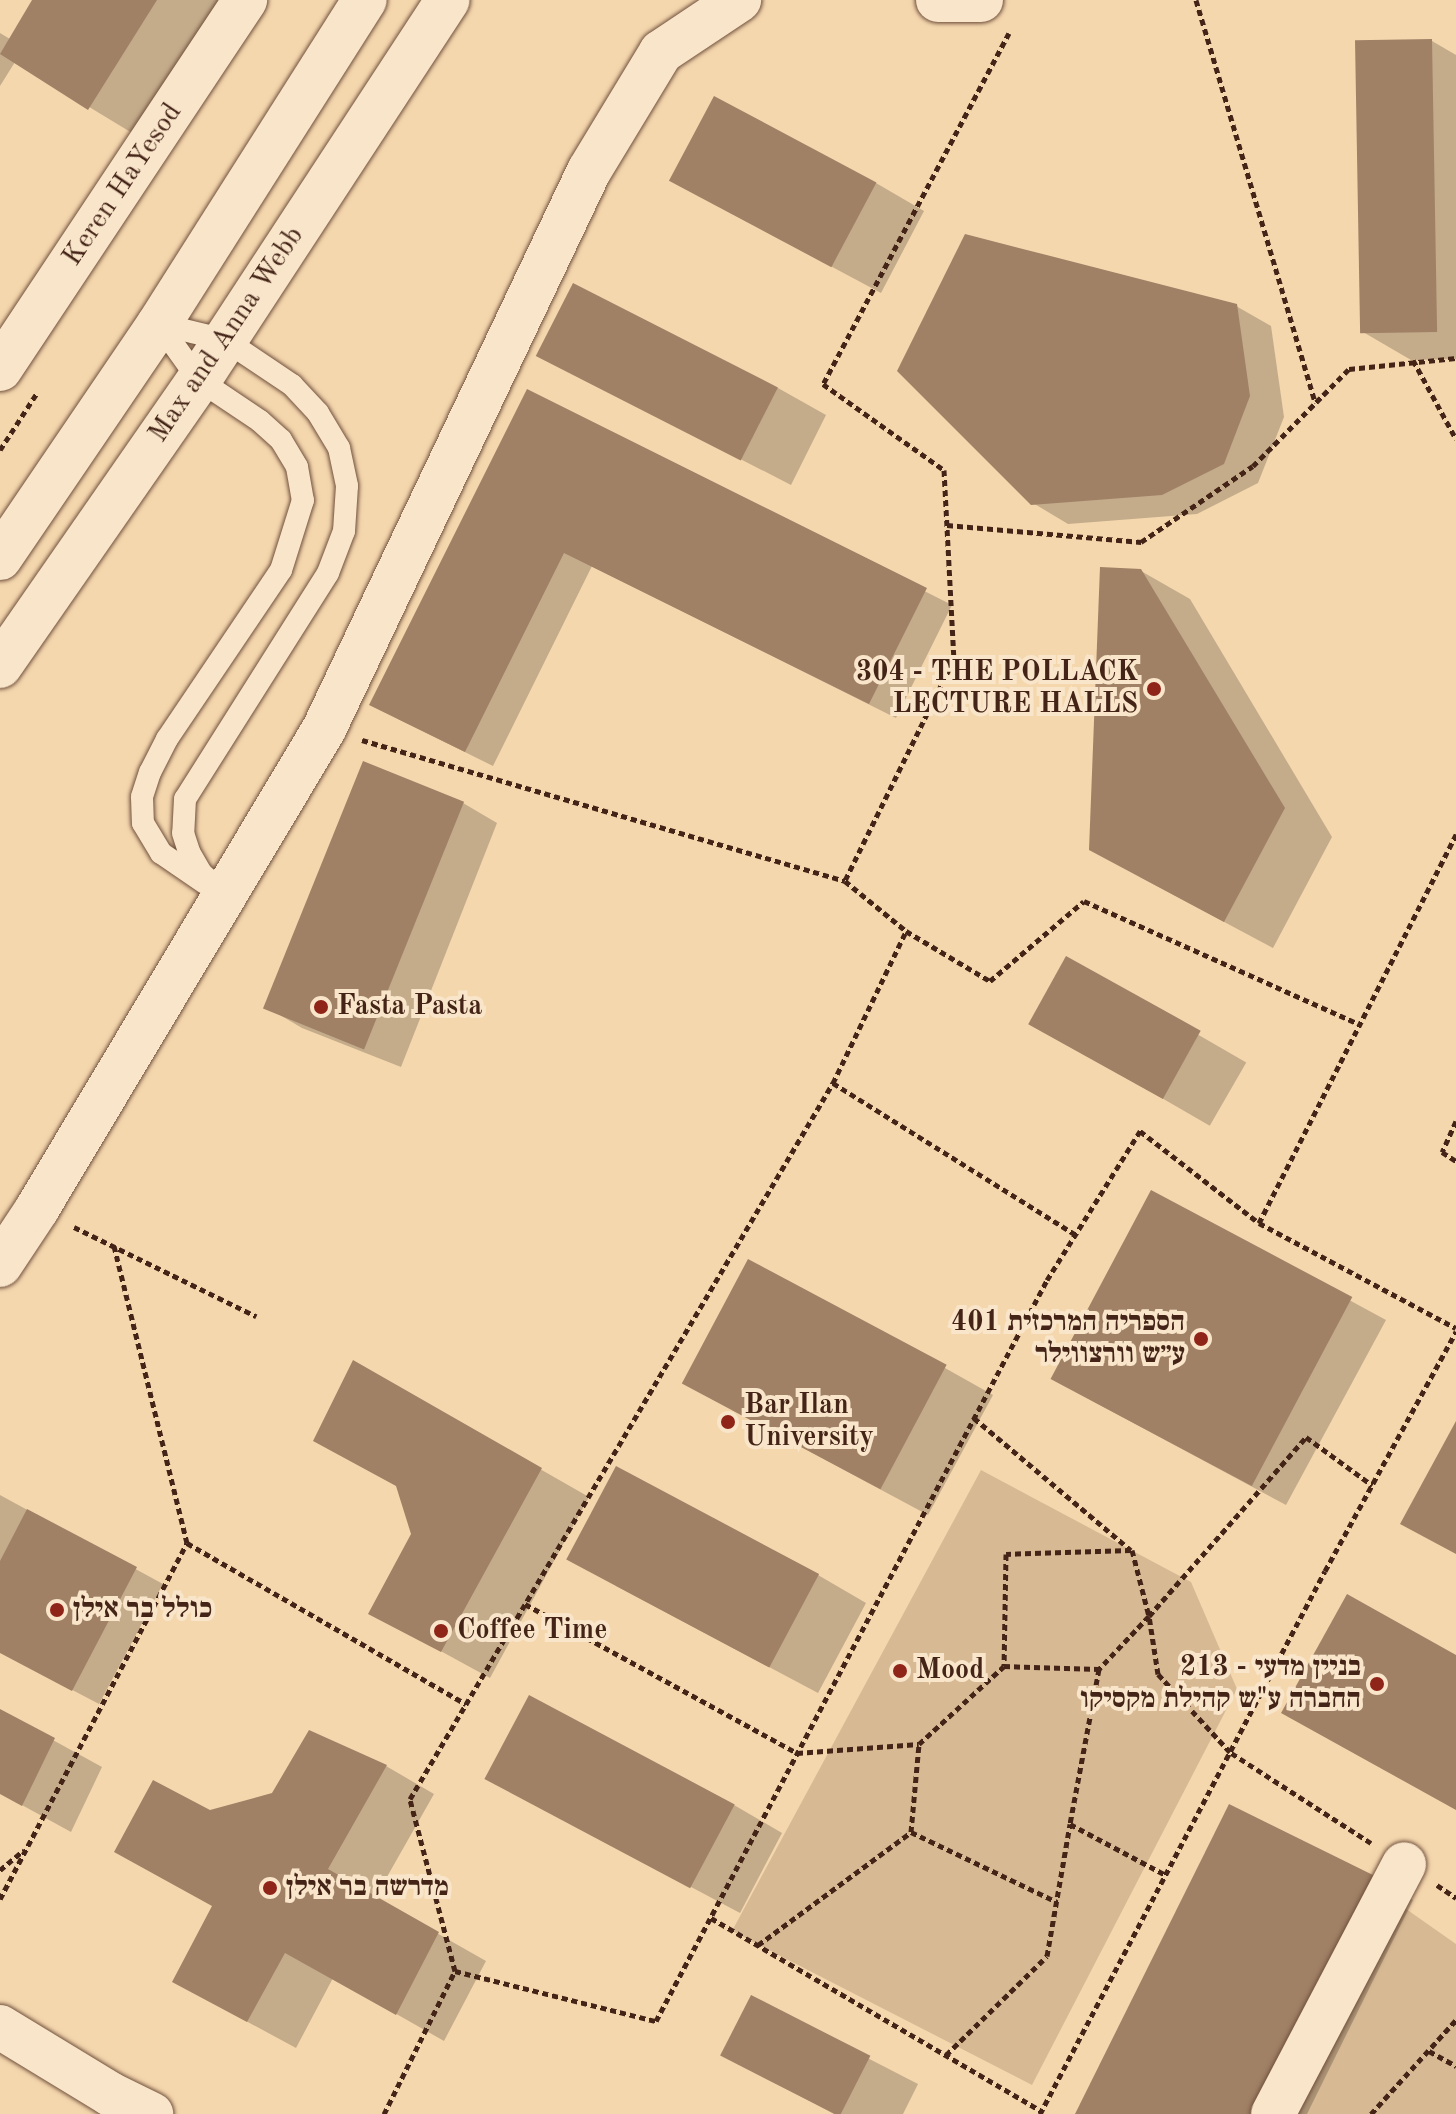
<!DOCTYPE html>
<meta charset="utf-8">
<style>
body{margin:0}
#map{position:relative;width:1456px;height:2114px;overflow:hidden;background:#f5d7ae;font-family:"Old Standard TT","Frank Ruhl Libre",serif}
div>[style]{position:absolute}
.green>*{inset:0;background:#d7b994}
.shadow>*{inset:0;background:#0003;transform-origin:0 0}
.building>*{inset:0;background:#a08166;transform-origin:0 0}
.path>*{height:5px;margin-top:-2.5px;transform-origin:0;background:repeating-linear-gradient(90deg,#442417 0 6px,transparent 0 10px)}
.roads{filter:drop-shadow(0 0 2px #70513d) drop-shadow(0 0 2px #70513d)}
.lane>*{height:22px;margin:-11px;padding:0 11px;transform-origin:11px;border-radius:11px;background:#f8e5ca}
.street>*{height:44px;margin:-22px;padding:0 22px;transform-origin:22px;border-radius:22px;background:#f8e5ca}
.secondary>*{height:44px;margin:-22px;padding:0 22px;transform-origin:22px;border-radius:22px;background:#f8e5ca}
.dots>*{width:22px;height:22px;translate:-50% -50%;box-sizing:border-box;border:4px solid #f8e5ca;border-radius:50%}
span{translate:-50% -50%;white-space:nowrap;text-align:center;line-height:1.15;-webkit-text-stroke:8px #f8e5ca;paint-order:stroke}
.street-label{font-size:28px;color:#442417}
.poi-label{font-size:28px;color:#442417;font-weight:700}
.right{translate:-100% -50%;text-align:right}
.left{translate:0 -50%;text-align:left}
</style>
<div id="map">
<div class="green">
<div style="clip-path:polygon(981px 1470px,1191px 1582px,1237px 1689px,1032px 2085px,732px 1931px)"></div>
<div style="clip-path:polygon(1399px 1904px,1456px 1944px,1456px 2114px,1281px 2114px)"></div>
</div>
<div class="shadow">
<div style="clip-path:polygon(34px 0,222px 0,137px 136px,15px 62px,0 86px,0 33px,10px 39px)"></div>
<div style="clip-path:polygon(1432px 41px,1456px 55px,1456px 359px,1411px 360px,1363px 332px)"></div>
<div style="clip-path:polygon(671px 181px,876px 183px,924px 211px,881px 293px)"></div>
<div style="clip-path:polygon(1236px 306px,1271px 326px,1284px 417px,1258px 483px,1197px 514px,1068px 524px,1033px 503px)"></div>
<div style="clip-path:polygon(538px 355px,778px 388px,826px 415px,791px 485px)"></div>
<div style="clip-path:polygon(528px 391px,952px 605px,896px 718px,592px 566px,493px 766px,398px 719px)"></div>
<div style="clip-path:polygon(1141px 571px,1190px 599px,1332px 837px,1273px 948px,1140px 877px)"></div>
<div style="clip-path:polygon(463px 803px,497px 823px,401px 1067px,302px 1028px,268px 1008px)"></div>
<div style="left:1067px;top:959px;width:207px;height:73px;rotate:30deg"></div>
<div style="clip-path:polygon(1152px 1193px,1386px 1320px,1286px 1505px,1087px 1398px)"></div>
<div style="clip-path:polygon(354px 1363px,589px 1497px,490px 1678px,371px 1613px,413px 1534px)"></div>
<div style="clip-path:polygon(945px 1368px,993px 1395px,928px 1515px,732px 1410px)"></div>
<div style="clip-path:polygon(0 1495px,163px 1584px,99px 1704px,0 1652px)"></div>
<div style="clip-path:polygon(818px 1575px,866px 1603px,818px 1693px,616px 1586px)"></div>
<div style="clip-path:polygon(0 1711px,102px 1767px,71px 1832px,0 1793px)"></div>
<div style="clip-path:polygon(386px 1766px,434px 1794px,375px 1898px,486px 1961px,444px 2041px,333px 1978px,296px 2048px,222px 2008px,210px 1812px)"></div>
<div style="clip-path:polygon(488px 1779px,734px 1805px,782px 1833px,740px 1913px)"></div>
<div style="clip-path:polygon(1378px 1880px,1413px 1900px,1307px 2114px,1078px 2114px)"></div>
<div style="clip-path:polygon(751px 1998px,918px 2084px,903px 2114px,834px 2114px,723px 2055px)"></div>
</div>
<div class="building">
<div style="clip-path:polygon(32px 0,157px 0,88px 110px,0 54px)"></div>
<div style="left:1432px;top:39px;width:293px;height:77px;rotate:89deg"></div>
<div style="left:714px;top:96px;width:184px;height:96px;rotate:28deg"></div>
<div style="clip-path:polygon(965px 234px,1237px 304px,1250px 396px,1224px 464px,1162px 495px,1031px 505px,897px 371px)"></div>
<div style="left:573px;top:283px;width:230px;height:82px;rotate:27deg"></div>
<div style="clip-path:polygon(527px 389px,927px 588px,869px 704px,564px 553px,465px 752px,369px 705px)"></div>
<div style="clip-path:polygon(1100px 567px,1141px 569px,1285px 808px,1224px 922px,1089px 850px)"></div>
<div style="left:363px;top:761px;width:109px;height:267px;rotate:22deg"></div>
<div style="left:1066px;top:956px;width:154px;height:78px;rotate:29deg"></div>
<div style="left:1151px;top:1190px;width:228px;height:214px;rotate:28deg"></div>
<div style="left:748px;top:1259px;width:225px;height:141px;rotate:28deg"></div>
<div style="clip-path:polygon(353px 1360px,542px 1468px,441px 1652px,368px 1614px,411px 1534px,396px 1486px,313px 1441px)"></div>
<div style="clip-path:polygon(1456px 1421px,1456px 1554px,1400px 1524px)"></div>
<div style="left:616px;top:1466px;width:230px;height:106px;rotate:28deg"></div>
<div style="clip-path:polygon(27px 1509px,137px 1567px,72px 1691px,0 1653px,0 1561px)"></div>
<div style="clip-path:polygon(1347px 1594px,1456px 1655px,1456px 1810px,1281px 1713px)"></div>
<div style="left:529px;top:1695px;width:233px;height:95px;rotate:28deg"></div>
<div style="clip-path:polygon(0 1709px,55px 1738px,22px 1806px,0 1794px)"></div>
<div style="clip-path:polygon(309px 1730px,387px 1765px,328px 1869px,439px 1932px,396px 2015px,285px 1953px,247px 2022px,172px 1982px,212px 1906px,114px 1852px,153px 1780px,210px 1810px,272px 1793px)"></div>
<div style="clip-path:polygon(1229px 1804px,1379px 1878px,1262px 2114px,1075px 2114px)"></div>
<div style="left:751px;top:1995px;width:134px;height:68px;rotate:27deg"></div>
</div>
<div class="path">
<div style="left:1196px;top:0;width:420px;rotate:73.5deg"></div>
<div style="left:1009px;top:33px;width:397px;rotate:117.9deg"></div>
<div style="left:823px;top:384px;width:148px;rotate:35.4deg"></div>
<div style="left:944px;top:470px;width:189px;rotate:87deg"></div>
<div style="left:954px;top:659px;width:247px;rotate:116.2deg"></div>
<div style="left:845px;top:881px;width:79px;rotate:39.3deg"></div>
<div style="left:906px;top:931px;width:98px;rotate:30.8deg"></div>
<div style="left:990px;top:981px;width:123px;rotate:-40.4deg"></div>
<div style="left:1084px;top:901px;width:301px;rotate:24.1deg"></div>
<div style="left:1413px;top:360px;width:90px;rotate:61.4deg"></div>
<div style="left:0;top:450px;width:68px;rotate:-57deg"></div>
<div style="left:947px;top:525px;width:195px;rotate:5deg"></div>
<div style="left:1141px;top:542px;width:135px;rotate:-34.2deg"></div>
<div style="left:1253px;top:466px;width:136px;rotate:-45.3deg"></div>
<div style="left:1349px;top:369px;width:108px;rotate:-5.9deg"></div>
<div style="left:362px;top:740px;width:503px;rotate:16.27deg"></div>
<div style="left:833px;top:1083px;width:169px;rotate:-64.3deg"></div>
<div style="left:1456px;top:1121px;width:34px;rotate:114deg"></div>
<div style="left:1442px;top:1152px;width:17px;rotate:33deg"></div>
<div style="left:1259px;top:1223px;width:436px;rotate:-63.1deg"></div>
<div style="left:74px;top:1227px;width:203px;rotate:26.1deg"></div>
<div style="left:974px;top:1418px;width:205px;rotate:40.1deg"></div>
<div style="left:1131px;top:1550px;width:125px;rotate:178.2deg"></div>
<div style="left:1006px;top:1554px;width:112px;rotate:91deg"></div>
<div style="left:187px;top:1543px;width:322px;rotate:30deg"></div>
<div style="left:1132px;top:1550px;width:68px;rotate:75.6deg"></div>
<div style="left:1149px;top:1616px;width:73px;rotate:133.3deg"></div>
<div style="left:1099px;top:1669px;width:158px;rotate:100.6deg"></div>
<div style="left:1070px;top:1824px;width:109px;rotate:28deg"></div>
<div style="left:525px;top:1604px;width:310px;rotate:28.7deg"></div>
<div style="left:797px;top:1753px;width:122px;rotate:-4.2deg"></div>
<div style="left:911px;top:1832px;width:88px;rotate:-84.8deg"></div>
<div style="left:919px;top:1744px;width:115px;rotate:-42.5deg"></div>
<div style="left:1004px;top:1666px;width:95px;rotate:1.8deg"></div>
<div style="left:1371px;top:1843px;width:168px;rotate:-147.2deg"></div>
<div style="left:1230px;top:1752px;width:106px;rotate:-132.7deg"></div>
<div style="left:1158px;top:1674px;width:59px;rotate:-98.8deg"></div>
<div style="left:1149px;top:1616px;width:238px;rotate:-48.7deg"></div>
<div style="left:1306px;top:1437px;width:82px;rotate:36deg"></div>
<div style="left:0;top:1870px;width:31px;rotate:-40deg"></div>
<div style="left:1437px;top:1885px;width:23px;rotate:34deg"></div>
<div style="left:0;top:1899px;width:402px;rotate:-62.3deg"></div>
<div style="left:187px;top:1543px;width:306px;rotate:-103.8deg"></div>
<div style="left:711px;top:1918px;width:382px;rotate:30.3deg"></div>
<div style="left:758px;top:1945px;width:190px;rotate:-36.4deg"></div>
<div style="left:911px;top:1832px;width:162px;rotate:25.6deg"></div>
<div style="left:455px;top:1971px;width:207px;rotate:14deg"></div>
<div style="left:656px;top:2021px;width:838px;rotate:-62.18deg"></div>
<div style="left:1047px;top:1280px;width:176px;rotate:-58deg"></div>
<div style="left:1140px;top:1131px;width:150px;rotate:37.7deg"></div>
<div style="left:1259px;top:1223px;width:223px;rotate:28.1deg"></div>
<div style="left:1429px;top:2051px;width:31px;rotate:29deg"></div>
<div style="left:946px;top:2055px;width:141px;rotate:-44.4deg"></div>
<div style="left:1047px;top:1956px;width:134px;rotate:-80.1deg"></div>
<div style="left:384px;top:2114px;width:160px;rotate:-63.6deg"></div>
<div style="left:455px;top:1971px;width:178px;rotate:-104.7deg"></div>
<div style="left:410px;top:1799px;width:832px;rotate:-59.43deg"></div>
<div style="left:833px;top:1083px;width:285px;rotate:32deg"></div>
<div style="left:1040px;top:2114px;width:613px;rotate:-62.31deg"></div>
<div style="left:1325px;top:1571px;width:273px;rotate:-61.3deg"></div>
<div style="left:1371px;top:2114px;width:127px;rotate:-47.9deg"></div>
</div>
<div class="roads">
<div class="lane">
<div style="left:159px;top:324px;width:68px;rotate:13.6deg"></div>
<div style="left:225px;top:340px;width:81px;rotate:33.9deg"></div>
<div style="left:292px;top:385px;width:38px;rotate:47deg"></div>
<div style="left:318px;top:413px;width:41px;rotate:59deg"></div>
<div style="left:339px;top:448px;width:39px;rotate:78deg"></div>
<div style="left:347px;top:486px;width:45px;rotate:93.8deg"></div>
<div style="left:344px;top:531px;width:45px;rotate:110.9deg"></div>
<div style="left:328px;top:573px;width:267px;rotate:122.3deg"></div>
<div style="left:185px;top:799px;width:34px;rotate:93deg"></div>
<div style="left:183px;top:833px;width:20px;rotate:72deg"></div>
<div style="left:189px;top:852px;width:24px;rotate:60deg"></div>
<div style="left:201px;top:873px;width:30px;rotate:42deg"></div>
<div style="left:159px;top:324px;width:69px;rotate:54.5deg"></div>
<div style="left:199px;top:380px;width:73px;rotate:33.9deg"></div>
<div style="left:260px;top:421px;width:28px;rotate:42deg"></div>
<div style="left:281px;top:440px;width:31px;rotate:59deg"></div>
<div style="left:297px;top:467px;width:34px;rotate:80deg"></div>
<div style="left:303px;top:500px;width:73px;rotate:107.4deg"></div>
<div style="left:281px;top:570px;width:204px;rotate:124deg"></div>
<div style="left:167px;top:739px;width:37px;rotate:117deg"></div>
<div style="left:150px;top:772px;width:26px;rotate:108deg"></div>
<div style="left:142px;top:797px;width:26px;rotate:88deg"></div>
<div style="left:143px;top:823px;width:35px;rotate:59deg"></div>
<div style="left:161px;top:853px;width:53px;rotate:34.3deg"></div>
</div>
<div class="street">
<div style="left:938px;top:0;width:43px"></div>
<div style="left:0;top:369px;width:443px;rotate:-56.4deg"></div>
<div style="left:0;top:1265px;width:67px;rotate:-56.5deg"></div>
<div style="left:37px;top:1209px;width:559px;rotate:-59.12deg"></div>
<div style="left:324px;top:729px;width:618px;rotate:-64.6deg"></div>
<div style="left:589px;top:171px;width:139px;rotate:-58.8deg"></div>
<div style="left:661px;top:52px;width:94px;rotate:-33.7deg"></div>
<div style="left:0;top:2027px;width:129px;rotate:31.3deg"></div>
<div style="left:110px;top:2094px;width:46px;rotate:26deg"></div>
<div style="left:1273px;top:2114px;width:282px;rotate:-62.3deg"></div>
</div>
<div class="secondary">
<div style="left:0;top:558px;width:283px;rotate:-55.8deg"></div>
<div style="left:159px;top:324px;width:384px;rotate:-57.6deg"></div>
<div style="left:0;top:666px;width:348px;rotate:-55.2deg"></div>
<div style="left:199px;top:380px;width:454px;rotate:-56.8deg"></div>
</div>
</div>
<div class="dots">
<div style="left:1154px;top:689px;background:#8f2418"></div>
<div style="left:321px;top:1007px;background:#8f2418"></div>
<div style="left:1201px;top:1339px;background:#8f2418"></div>
<div style="left:728px;top:1422px;background:#8f2418"></div>
<div style="left:57px;top:1610px;background:#8f2418"></div>
<div style="left:441px;top:1631px;background:#8f2418"></div>
<div style="left:900px;top:1671px;background:#8f2418"></div>
<div style="left:1377px;top:1684px;background:#8f2418"></div>
<div style="left:270px;top:1888px;background:#8f2418"></div>
</div>
<div class="street-label">
<span style="left:123px;top:185px;rotate:-56deg">Keren HaYesod</span>
<span style="left:227px;top:335px;rotate:-56deg">Max and Anna Webb</span>
</div>
<div class="poi-label">
<span class="right" style="left:1138px;top:689px">304 - THE POLLACK<br>LECTURE HALLS</span>
<span class="left" style="left:337px;top:1007px">Fasta Pasta</span>
<span class="right" style="left:1185px;top:1339px">401 הספריה המרכזית<br>ע״ש וורצווילר</span>
<span class="left" style="left:744px;top:1422px">Bar Ilan<br>University</span>
<span class="left" style="left:73px;top:1610px">כולל בר אילן</span>
<span class="left" style="left:457px;top:1631px">Coffee Time</span>
<span class="right" style="left:1361px;top:1684px">213 - בניין מדעי<br>החברה ע"ש קהילת מקסיקו</span>
<span class="left" style="left:916px;top:1671px">Mood</span>
<span class="left" style="left:286px;top:1888px">מדרשה בר אילן</span>
</div>
</div>
